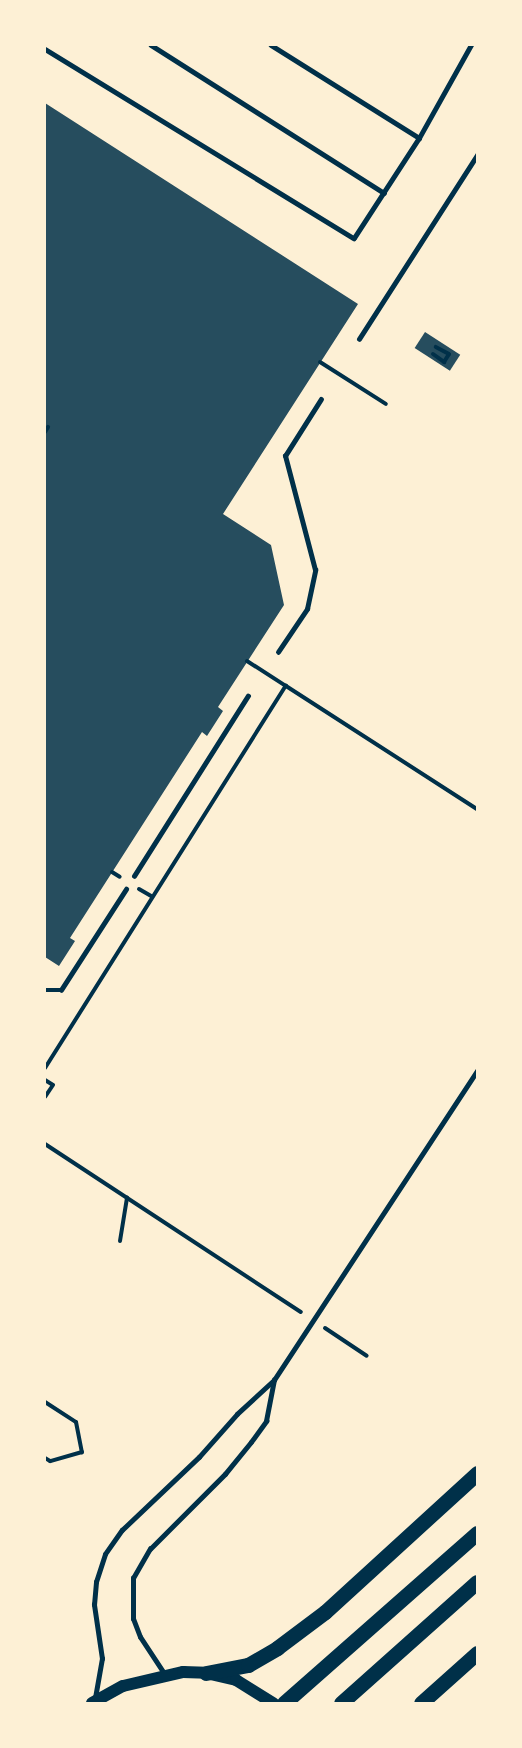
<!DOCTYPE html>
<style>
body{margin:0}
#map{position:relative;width:522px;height:1748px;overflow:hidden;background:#fdf0d5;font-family:"Titillium Web",sans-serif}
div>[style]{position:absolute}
.building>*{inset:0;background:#264d5e;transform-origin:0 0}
.path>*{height:4px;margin:-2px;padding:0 2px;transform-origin:2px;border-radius:2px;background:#003049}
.service>*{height:4.5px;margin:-2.25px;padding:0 2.25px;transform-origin:2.25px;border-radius:2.25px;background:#003049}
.secondary>*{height:12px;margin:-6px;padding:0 6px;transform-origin:6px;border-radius:6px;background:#003049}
.primary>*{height:15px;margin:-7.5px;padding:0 7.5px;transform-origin:7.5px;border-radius:7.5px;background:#003049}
span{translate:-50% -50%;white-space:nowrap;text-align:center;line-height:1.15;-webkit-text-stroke:6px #fdf0d5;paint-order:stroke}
.frame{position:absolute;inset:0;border:46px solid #fdf0d5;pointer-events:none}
</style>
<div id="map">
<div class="building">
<div style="clip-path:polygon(45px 103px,358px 304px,223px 514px,271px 545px,284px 605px,218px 707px,223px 711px,207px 736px,202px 732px,70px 938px,75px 941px,59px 966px,45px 957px)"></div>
<div style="left:425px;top:332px;width:42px;height:19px;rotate:33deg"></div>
</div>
<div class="path">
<div style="left:433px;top:354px;width:14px;rotate:36deg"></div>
<div style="left:444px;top:362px;width:9px;rotate:-58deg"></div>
<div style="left:449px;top:354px;width:15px;rotate:-152deg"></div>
<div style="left:320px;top:362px;width:78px;rotate:32.5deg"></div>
<div style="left:45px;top:432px;width:6px;rotate:-59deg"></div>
<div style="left:247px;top:661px;width:46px;rotate:32.7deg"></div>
<div style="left:112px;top:872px;width:9px;rotate:32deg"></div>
<div style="left:139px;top:889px;width:14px;rotate:30deg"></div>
<div style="left:45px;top:1068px;width:452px;rotate:-57.8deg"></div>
<div style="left:286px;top:686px;width:227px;rotate:32.8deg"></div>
<div style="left:45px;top:1080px;width:9px;rotate:32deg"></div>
<div style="left:53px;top:1085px;width:14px;rotate:124deg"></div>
<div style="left:45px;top:1144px;width:306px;rotate:33.3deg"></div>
<div style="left:120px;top:1241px;width:44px;rotate:-80.8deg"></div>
<div style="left:325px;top:1328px;width:50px;rotate:33.7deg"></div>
<div style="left:45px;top:1402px;width:37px;rotate:33deg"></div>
<div style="left:76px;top:1422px;width:31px;rotate:79deg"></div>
<div style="left:82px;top:1452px;width:33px;rotate:164deg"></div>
<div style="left:50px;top:1461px;width:6px;rotate:-149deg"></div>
</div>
<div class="service">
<div style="left:151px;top:45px;width:276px;rotate:32.4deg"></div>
<div style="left:271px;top:45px;width:175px;rotate:32.1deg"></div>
<div style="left:45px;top:49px;width:362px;rotate:31.5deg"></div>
<div style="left:354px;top:238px;width:119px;rotate:-57deg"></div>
<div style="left:419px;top:138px;width:107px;rotate:-60.8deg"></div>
<div style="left:359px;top:339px;width:219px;rotate:-57.3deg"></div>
<div style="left:278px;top:652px;width:52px;rotate:-56deg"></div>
<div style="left:307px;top:609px;width:40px;rotate:-78deg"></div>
<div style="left:315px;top:570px;width:118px;rotate:-104.7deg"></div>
<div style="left:285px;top:456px;width:67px;rotate:-57.7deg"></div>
<div style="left:134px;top:876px;width:213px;rotate:-57.7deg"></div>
<div style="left:45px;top:990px;width:16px"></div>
<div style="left:61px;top:990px;width:120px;rotate:-57.2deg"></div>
<div style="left:165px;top:1675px;width:45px;rotate:-123.3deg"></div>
<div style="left:140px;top:1637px;width:19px;rotate:-111deg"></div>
<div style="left:133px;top:1619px;width:41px;rotate:-90deg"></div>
<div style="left:133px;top:1578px;width:34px;rotate:-60deg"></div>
<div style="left:150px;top:1549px;width:106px;rotate:-45deg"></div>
<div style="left:225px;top:1474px;width:41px;rotate:-50.9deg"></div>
<div style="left:251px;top:1442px;width:26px;rotate:-54deg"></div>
<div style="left:266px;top:1421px;width:42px;rotate:-79deg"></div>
<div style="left:95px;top:1698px;width:40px;rotate:-80deg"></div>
<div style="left:102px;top:1659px;width:55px;rotate:-98.4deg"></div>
<div style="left:94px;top:1605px;width:23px;rotate:-85deg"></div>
<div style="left:96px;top:1582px;width:29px;rotate:-72deg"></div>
<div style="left:105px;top:1554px;width:29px;rotate:-55deg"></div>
<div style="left:122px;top:1530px;width:106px;rotate:-43.5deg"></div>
<div style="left:199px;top:1457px;width:57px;rotate:-48.5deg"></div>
<div style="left:237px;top:1414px;width:50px;rotate:-42.6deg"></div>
<div style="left:274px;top:1380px;width:370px;rotate:-56.7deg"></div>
</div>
<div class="secondary">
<div style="left:92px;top:1703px;width:35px;rotate:-29deg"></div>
<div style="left:123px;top:1686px;width:62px;rotate:-13.1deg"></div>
<div style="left:183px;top:1672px;width:23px;rotate:2deg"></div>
<div style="left:206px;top:1673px;width:31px;rotate:13deg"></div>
<div style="left:236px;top:1680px;width:44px;rotate:31.9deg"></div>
</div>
<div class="primary">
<div style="left:206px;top:1673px;width:43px;rotate:-10.8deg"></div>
<div style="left:248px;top:1665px;width:34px;rotate:-30deg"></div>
<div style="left:277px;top:1648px;width:60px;rotate:-36.9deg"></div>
<div style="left:325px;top:1612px;width:206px;rotate:-42.4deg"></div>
<div style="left:284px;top:1703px;width:257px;rotate:-41.4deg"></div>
<div style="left:341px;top:1703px;width:182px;rotate:-41.7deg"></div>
<div style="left:421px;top:1703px;width:75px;rotate:-41.8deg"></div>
</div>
<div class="frame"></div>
</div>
